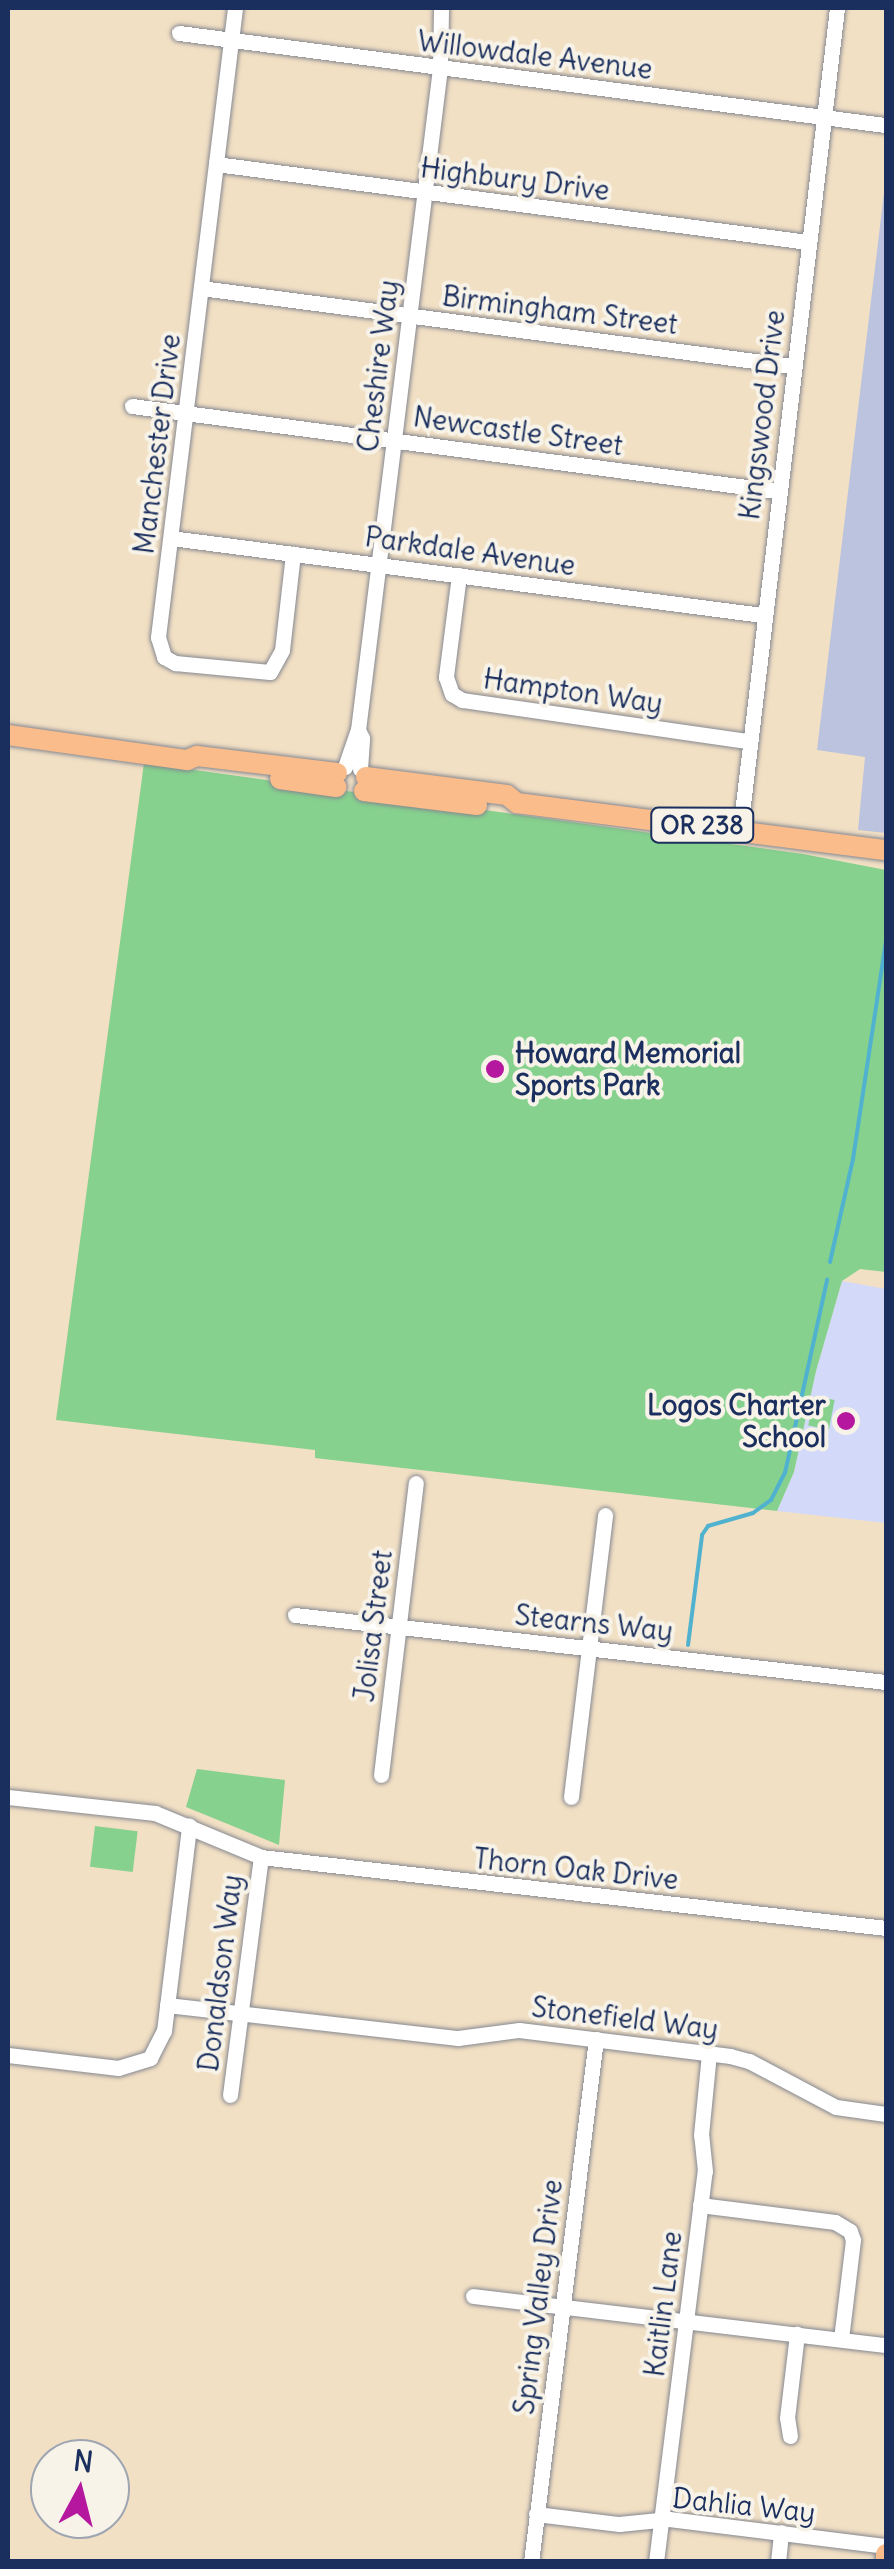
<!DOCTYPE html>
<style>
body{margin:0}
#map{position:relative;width:894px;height:2569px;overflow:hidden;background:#f2e0c4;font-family:Delius,sans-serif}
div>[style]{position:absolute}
.built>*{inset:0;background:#d3d9f9}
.industrial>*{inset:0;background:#bcc3de}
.green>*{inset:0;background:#86d18e;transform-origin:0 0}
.stream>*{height:4px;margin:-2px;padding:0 2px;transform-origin:2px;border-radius:2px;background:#50b2cf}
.roads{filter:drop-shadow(0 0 2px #868891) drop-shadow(0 0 2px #868891)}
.minor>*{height:15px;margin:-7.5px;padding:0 7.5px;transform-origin:7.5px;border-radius:7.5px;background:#fff}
.major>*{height:20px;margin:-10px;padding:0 10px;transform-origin:10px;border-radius:10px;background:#fabc8b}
.dots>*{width:28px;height:28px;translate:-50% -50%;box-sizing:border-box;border:5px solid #f7f3e8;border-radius:50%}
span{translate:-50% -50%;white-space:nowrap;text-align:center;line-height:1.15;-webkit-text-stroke:8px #f7f3e8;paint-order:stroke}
.shield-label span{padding:2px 8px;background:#f7f3e8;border:2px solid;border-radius:8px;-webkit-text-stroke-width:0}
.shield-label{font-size:25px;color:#1b2f5e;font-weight:700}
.street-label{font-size:28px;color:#1b2f5e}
.poi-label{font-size:28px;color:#1b2f5e;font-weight:700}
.left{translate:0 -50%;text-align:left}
.right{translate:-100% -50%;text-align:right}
.frame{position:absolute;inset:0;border:10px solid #1b2f5e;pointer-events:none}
.north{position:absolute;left:30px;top:2439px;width:100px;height:100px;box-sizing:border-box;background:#f7f3e8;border:2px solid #9fa5b1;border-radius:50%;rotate:7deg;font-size:28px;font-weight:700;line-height:40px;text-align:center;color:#1b2f5e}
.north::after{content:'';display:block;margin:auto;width:35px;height:45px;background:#b5179e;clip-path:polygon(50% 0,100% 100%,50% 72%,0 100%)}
</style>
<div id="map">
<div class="built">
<div style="clip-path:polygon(842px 1281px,886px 1289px,886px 1523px,777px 1511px,794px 1472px,816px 1371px)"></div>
</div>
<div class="industrial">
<div style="clip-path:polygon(886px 176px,886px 833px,858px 830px,865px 757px,817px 750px)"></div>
</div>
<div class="green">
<div style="clip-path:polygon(144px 763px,803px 854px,886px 870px,886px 1272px,860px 1269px,842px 1281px,816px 1371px,794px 1472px,777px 1511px,315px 1458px,315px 1450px,56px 1420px)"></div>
<div style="left:814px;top:1396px;width:21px;height:30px;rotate:11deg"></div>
<div style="clip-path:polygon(197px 1769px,285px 1780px,279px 1845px,186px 1807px)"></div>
<div style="left:95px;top:1826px;width:43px;height:41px;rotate:7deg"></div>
</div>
<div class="stream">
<div style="left:830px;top:1262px;width:106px;rotate:-77.4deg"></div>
<div style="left:853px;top:1159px;width:220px;rotate:-81.4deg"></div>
<div style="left:688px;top:1645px;width:111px;rotate:-82.7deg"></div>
<div style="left:702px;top:1535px;width:11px;rotate:-56deg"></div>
<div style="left:708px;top:1526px;width:47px;rotate:-16.1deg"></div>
<div style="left:753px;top:1513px;width:22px;rotate:-36deg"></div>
<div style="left:771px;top:1500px;width:30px;rotate:-63deg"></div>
<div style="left:785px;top:1473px;width:198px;rotate:-77.7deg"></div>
</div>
<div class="roads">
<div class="minor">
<div style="left:235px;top:8px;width:634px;rotate:96.98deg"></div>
<div style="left:158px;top:637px;width:21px;rotate:73deg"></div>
<div style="left:164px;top:657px;width:13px;rotate:29deg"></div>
<div style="left:175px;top:663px;width:95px;rotate:5.4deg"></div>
<div style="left:270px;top:672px;width:25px;rotate:-61deg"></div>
<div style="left:282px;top:650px;width:97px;rotate:-83.5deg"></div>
<div style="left:179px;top:33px;width:711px;rotate:7.43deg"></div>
<div style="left:216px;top:164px;width:597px;rotate:7.51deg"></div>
<div style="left:201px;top:288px;width:597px;rotate:7.51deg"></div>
<div style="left:132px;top:406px;width:651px;rotate:7.51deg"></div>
<div style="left:171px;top:538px;width:596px;rotate:7.42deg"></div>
<div style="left:459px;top:575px;width:103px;rotate:97.3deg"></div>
<div style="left:446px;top:677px;width:18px;rotate:71deg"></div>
<div style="left:452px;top:694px;width:12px;rotate:31deg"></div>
<div style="left:462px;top:700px;width:289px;rotate:8.2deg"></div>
<div style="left:345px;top:767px;width:39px;rotate:-71deg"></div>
<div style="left:360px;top:769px;width:31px;rotate:-86deg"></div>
<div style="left:362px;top:738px;width:9px;rotate:-117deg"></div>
<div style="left:358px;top:730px;width:667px;rotate:-82.94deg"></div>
<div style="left:440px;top:68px;width:60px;rotate:-89deg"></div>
<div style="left:740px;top:830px;width:828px;rotate:-83.27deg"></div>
<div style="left:295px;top:1615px;width:595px;rotate:6.47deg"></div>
<div style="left:381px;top:1775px;width:294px;rotate:-83.2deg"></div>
<div style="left:8px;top:1797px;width:148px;rotate:6.2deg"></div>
<div style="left:155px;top:1813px;width:115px;rotate:22.5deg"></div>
<div style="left:261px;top:1857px;width:629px;rotate:6.48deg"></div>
<div style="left:571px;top:1797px;width:284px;rotate:-83.1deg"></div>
<div style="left:167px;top:2005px;width:293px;rotate:6.5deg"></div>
<div style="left:458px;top:2038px;width:62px;rotate:-7.5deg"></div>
<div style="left:519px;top:2030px;width:213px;rotate:7deg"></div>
<div style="left:730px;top:2056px;width:20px;rotate:15deg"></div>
<div style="left:749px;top:2061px;width:98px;rotate:27.9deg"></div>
<div style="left:836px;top:2107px;width:50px;rotate:8deg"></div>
<div style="left:8px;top:2055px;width:111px;rotate:6.7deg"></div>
<div style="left:118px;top:2068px;width:34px;rotate:-17deg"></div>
<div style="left:150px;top:2058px;width:30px;rotate:-63deg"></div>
<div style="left:164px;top:2031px;width:207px;rotate:-83deg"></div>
<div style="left:230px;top:2095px;width:240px;rotate:-82.6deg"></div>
<div style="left:700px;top:2205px;width:136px;rotate:7.2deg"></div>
<div style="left:835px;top:2222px;width:17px;rotate:31deg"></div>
<div style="left:850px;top:2231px;width:9px;rotate:72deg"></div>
<div style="left:853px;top:2240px;width:100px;rotate:96.9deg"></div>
<div style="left:473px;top:2296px;width:416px;rotate:6.8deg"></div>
<div style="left:790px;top:2436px;width:18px;rotate:-99deg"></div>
<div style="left:787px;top:2418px;width:85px;rotate:-83.2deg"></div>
<div style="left:536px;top:2514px;width:84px;rotate:6.9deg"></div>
<div style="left:619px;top:2524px;width:50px;rotate:-5.7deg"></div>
<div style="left:669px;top:2519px;width:219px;rotate:7.1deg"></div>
<div style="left:531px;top:2562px;width:527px;rotate:-82.92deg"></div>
<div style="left:656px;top:2562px;width:394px;rotate:-82.9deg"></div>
<div style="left:705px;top:2171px;width:36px;rotate:-96deg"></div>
<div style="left:701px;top:2135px;width:82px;rotate:-84.4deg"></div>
<div style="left:778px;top:2562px;width:30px;rotate:-84deg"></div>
</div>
<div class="major">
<div style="left:8px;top:735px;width:181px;rotate:8deg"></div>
<div style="left:187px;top:760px;width:11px;rotate:-22deg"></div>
<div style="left:197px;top:756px;width:141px;rotate:6.9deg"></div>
<div style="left:366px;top:777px;width:142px;rotate:7.3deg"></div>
<div style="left:507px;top:795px;width:13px;rotate:39deg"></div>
<div style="left:517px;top:803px;width:372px;rotate:7.3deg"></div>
<div style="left:280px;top:779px;width:57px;rotate:8.1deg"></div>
<div style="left:364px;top:791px;width:114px;rotate:7.1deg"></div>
<div style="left:886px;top:2562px;width:8px;rotate:-90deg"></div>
</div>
</div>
<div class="dots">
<div style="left:495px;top:1069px;background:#b5179e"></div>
<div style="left:846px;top:1421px;background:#b5179e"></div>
</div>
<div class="shield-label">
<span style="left:702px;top:825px">OR 238</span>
</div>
<div class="street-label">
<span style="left:535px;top:55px;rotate:7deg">Willowdale Avenue</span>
<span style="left:515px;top:179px;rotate:7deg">Highbury Drive</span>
<span style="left:560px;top:310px;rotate:7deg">Birmingham Street</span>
<span style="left:378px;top:366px;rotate:-83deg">Cheshire Way</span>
<span style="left:762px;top:415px;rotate:-83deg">Kingswood Drive</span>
<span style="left:518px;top:431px;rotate:8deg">Newcastle Street</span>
<span style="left:157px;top:444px;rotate:-83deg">Manchester Drive</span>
<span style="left:470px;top:551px;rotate:8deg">Parkdale Avenue</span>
<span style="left:573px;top:691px;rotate:8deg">Hampton Way</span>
<span style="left:594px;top:1623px;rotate:6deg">Stearns Way</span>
<span style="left:373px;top:1626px;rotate:-83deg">Jolisa Street</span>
<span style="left:576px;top:1869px;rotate:6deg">Thorn Oak Drive</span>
<span style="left:220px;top:1973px;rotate:-83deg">Donaldson Way</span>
<span style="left:625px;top:2018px;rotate:7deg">Stonefield Way</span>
<span style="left:538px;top:2297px;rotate:-83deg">Spring Valley Drive</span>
<span style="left:663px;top:2304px;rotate:-83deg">Kaitlin Lane</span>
<span style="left:744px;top:2505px;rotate:6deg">Dahlia Way</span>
</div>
<div class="poi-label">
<span class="left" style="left:515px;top:1069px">Howard Memorial<br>Sports Park</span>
<span class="right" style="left:826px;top:1421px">Logos Charter<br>School</span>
</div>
<div class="frame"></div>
<div class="north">N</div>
</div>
